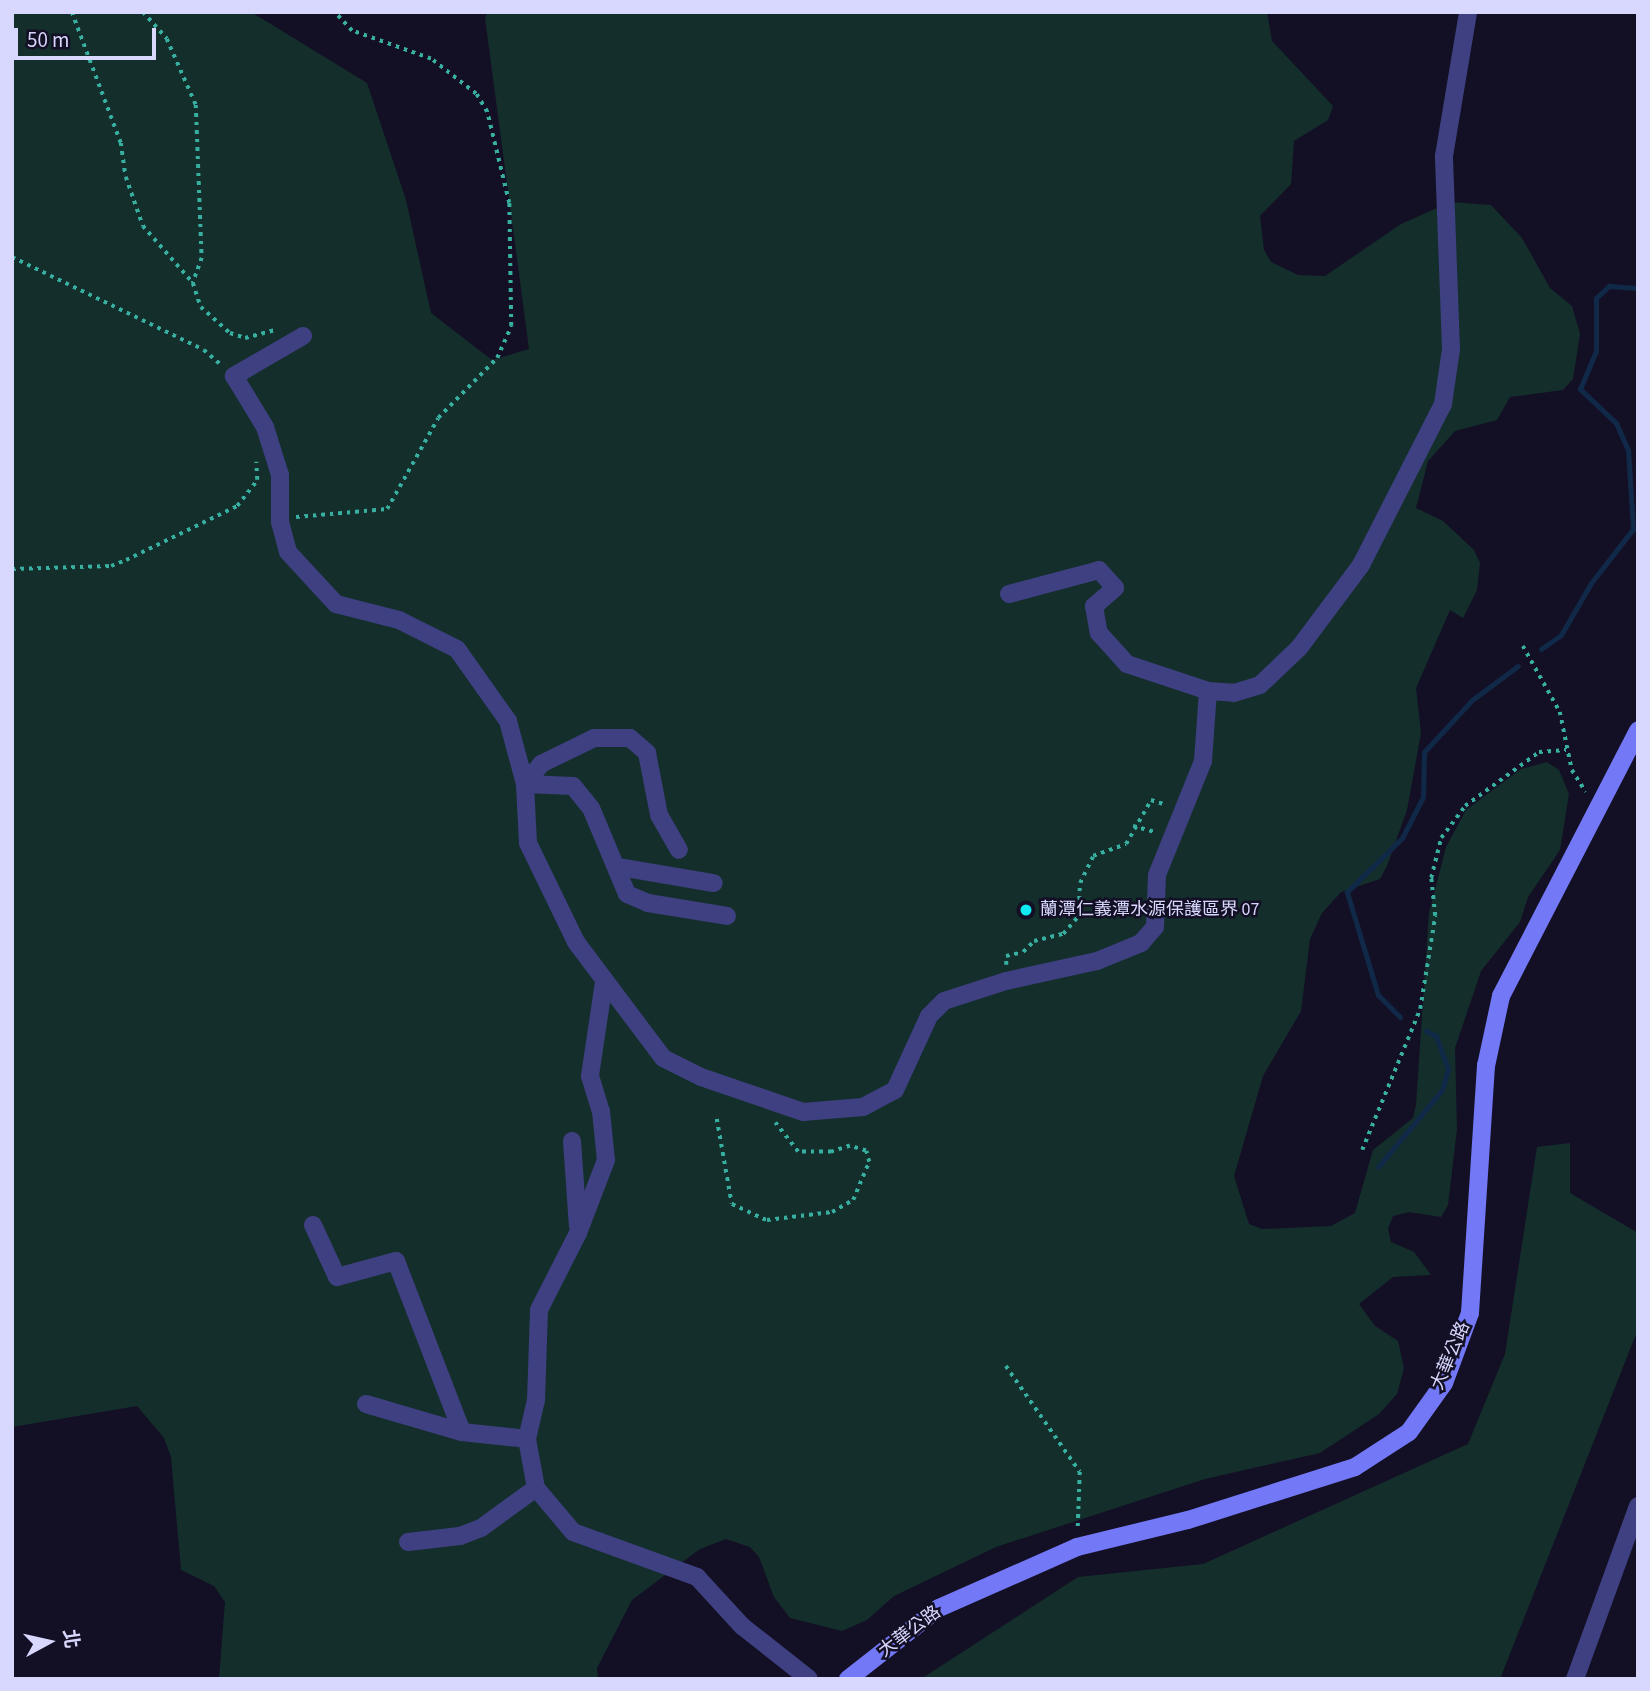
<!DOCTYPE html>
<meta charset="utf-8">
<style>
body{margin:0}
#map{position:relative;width:1650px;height:1691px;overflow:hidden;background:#131025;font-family:"Source Sans 3","Noto Sans TC",sans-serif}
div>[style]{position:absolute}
.green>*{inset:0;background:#142e2c}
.stream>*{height:5px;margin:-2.5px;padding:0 2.5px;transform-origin:2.5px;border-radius:2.5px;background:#112948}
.path>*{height:3.5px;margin-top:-1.75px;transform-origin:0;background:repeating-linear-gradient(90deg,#37b0a1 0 3.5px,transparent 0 8.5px)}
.street>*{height:18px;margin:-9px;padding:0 9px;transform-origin:9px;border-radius:9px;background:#3e4081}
.secondary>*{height:18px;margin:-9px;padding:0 9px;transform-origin:9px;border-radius:9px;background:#7378f7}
.dots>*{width:19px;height:19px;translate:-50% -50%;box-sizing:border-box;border:4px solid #131025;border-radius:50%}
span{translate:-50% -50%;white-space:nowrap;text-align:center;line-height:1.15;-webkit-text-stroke:5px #131025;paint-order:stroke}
.poi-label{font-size:18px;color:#d8d7fd}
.left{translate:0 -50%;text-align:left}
.street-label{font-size:18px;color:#d8d7fd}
.frame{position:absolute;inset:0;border:14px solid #d8d7fd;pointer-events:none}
.north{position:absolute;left:14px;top:1607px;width:70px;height:70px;-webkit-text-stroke:5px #131025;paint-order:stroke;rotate:82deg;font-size:19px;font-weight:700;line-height:28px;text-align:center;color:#d8d7fd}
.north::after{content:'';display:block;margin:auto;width:24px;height:32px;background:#d8d7fd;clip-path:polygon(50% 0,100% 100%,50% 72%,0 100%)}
.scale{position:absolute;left:14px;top:28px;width:142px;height:32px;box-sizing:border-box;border:4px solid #d8d7fd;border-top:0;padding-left:9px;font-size:21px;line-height:24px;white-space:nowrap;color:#d8d7fd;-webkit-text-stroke:5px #131025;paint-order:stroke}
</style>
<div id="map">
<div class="green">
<div style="clip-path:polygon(12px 12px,251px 12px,367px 83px,406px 200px,431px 313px,492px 360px,529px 349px,485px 18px,488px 12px,1267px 12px,1272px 41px,1333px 106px,1328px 120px,1294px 141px,1291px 184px,1260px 216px,1264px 250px,1271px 262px,1298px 275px,1325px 276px,1401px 224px,1451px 202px,1491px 205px,1522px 238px,1550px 288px,1572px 306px,1580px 334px,1573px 379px,1563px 390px,1510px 397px,1497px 420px,1455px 431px,1428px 461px,1416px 508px,1443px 521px,1474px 550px,1480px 563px,1477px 590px,1463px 618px,1450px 610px,1416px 688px,1421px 733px,1407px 810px,1387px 866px,1380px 879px,1341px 892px,1322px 913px,1310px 939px,1301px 1011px,1263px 1076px,1234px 1176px,1249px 1224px,1262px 1229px,1331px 1226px,1355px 1213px,1373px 1150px,1413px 1118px,1416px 1105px,1429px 913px,1446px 847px,1466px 810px,1521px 769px,1547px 762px,1559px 770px,1569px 794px,1560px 850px,1528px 897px,1520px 922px,1481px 971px,1455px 1048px,1457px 1129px,1448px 1205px,1441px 1217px,1409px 1212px,1393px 1216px,1388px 1229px,1391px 1242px,1414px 1252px,1431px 1275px,1393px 1277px,1359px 1304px,1375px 1326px,1398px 1341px,1404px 1368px,1397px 1394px,1379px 1414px,1320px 1453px,1205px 1479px,996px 1547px,894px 1596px,867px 1620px,842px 1631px,790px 1618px,774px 1597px,759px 1557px,750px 1547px,726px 1539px,700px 1549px,632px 1600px,597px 1668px,598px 1679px,219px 1679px,225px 1602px,214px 1586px,181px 1570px,171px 1457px,164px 1438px,137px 1406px,12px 1427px)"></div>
<div style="clip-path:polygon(1570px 1143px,1570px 1193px,1638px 1233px,1638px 1329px,1500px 1679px,921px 1679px,1078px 1577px,1203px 1564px,1468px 1444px,1505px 1354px,1537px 1147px)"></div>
</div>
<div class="stream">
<div style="left:1541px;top:649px;width:24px;rotate:-35deg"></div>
<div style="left:1561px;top:635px;width:60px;rotate:-60deg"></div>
<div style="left:1591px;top:583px;width:68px;rotate:-52.1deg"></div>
<div style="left:1633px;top:529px;width:79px;rotate:-93.6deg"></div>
<div style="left:1628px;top:450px;width:30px;rotate:-114deg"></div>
<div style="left:1616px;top:423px;width:50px;rotate:-136.6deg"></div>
<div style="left:1580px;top:389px;width:41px;rotate:-67.2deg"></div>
<div style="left:1596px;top:351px;width:53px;rotate:-90deg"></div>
<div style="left:1596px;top:298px;width:18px;rotate:-43deg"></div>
<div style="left:1609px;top:286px;width:29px;rotate:4deg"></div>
<div style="left:1400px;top:1017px;width:31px;rotate:-135deg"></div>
<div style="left:1378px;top:995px;width:108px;rotate:-106.8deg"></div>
<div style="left:1347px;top:892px;width:77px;rotate:-44.5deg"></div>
<div style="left:1402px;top:838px;width:46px;rotate:-62.9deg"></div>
<div style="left:1423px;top:797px;width:45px;rotate:-88.7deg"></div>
<div style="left:1424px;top:752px;width:71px;rotate:-47.3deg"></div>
<div style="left:1472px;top:700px;width:57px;rotate:-36.5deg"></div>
<div style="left:1378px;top:1167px;width:100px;rotate:-50.3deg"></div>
<div style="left:1442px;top:1090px;width:22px;rotate:-74deg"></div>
<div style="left:1448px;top:1069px;width:35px;rotate:-110deg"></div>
<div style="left:1436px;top:1036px;width:11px;rotate:-153deg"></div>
</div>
<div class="path">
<div style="left:72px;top:12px;width:140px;rotate:69.5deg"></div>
<div style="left:121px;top:143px;width:34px;rotate:82deg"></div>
<div style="left:126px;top:177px;width:52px;rotate:70.9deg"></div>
<div style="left:143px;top:226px;width:76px;rotate:48.7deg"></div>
<div style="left:143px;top:12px;width:36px;rotate:48deg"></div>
<div style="left:167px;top:39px;width:72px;rotate:66.3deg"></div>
<div style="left:196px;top:105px;width:153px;rotate:87.8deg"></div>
<div style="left:202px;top:258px;width:27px;rotate:110deg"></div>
<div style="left:193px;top:283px;width:25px;rotate:72deg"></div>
<div style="left:201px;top:307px;width:39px;rotate:42deg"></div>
<div style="left:230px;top:333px;width:16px;rotate:18deg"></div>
<div style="left:245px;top:338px;width:31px;rotate:-15deg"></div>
<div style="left:12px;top:257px;width:213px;rotate:25.8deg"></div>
<div style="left:204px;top:350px;width:23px;rotate:41deg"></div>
<div style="left:296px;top:517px;width:91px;rotate:-5deg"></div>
<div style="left:387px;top:509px;width:104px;rotate:-60.7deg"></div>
<div style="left:438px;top:418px;width:84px;rotate:-45.5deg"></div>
<div style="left:497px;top:358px;width:35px;rotate:-66deg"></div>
<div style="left:511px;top:326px;width:123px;rotate:-90.9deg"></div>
<div style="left:509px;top:203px;width:94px;rotate:-103.6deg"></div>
<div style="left:487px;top:112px;width:21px;rotate:-121deg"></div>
<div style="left:476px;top:94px;width:57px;rotate:-142.1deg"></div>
<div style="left:431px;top:59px;width:84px;rotate:-160.5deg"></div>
<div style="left:352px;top:31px;width:26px;rotate:-133deg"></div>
<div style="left:12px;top:569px;width:99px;rotate:-1.7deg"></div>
<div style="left:111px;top:566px;width:16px;rotate:-22deg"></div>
<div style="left:126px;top:560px;width:123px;rotate:-25.9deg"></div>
<div style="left:237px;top:506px;width:33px;rotate:-52deg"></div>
<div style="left:257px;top:480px;width:18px;rotate:-93deg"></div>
<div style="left:1523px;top:646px;width:76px;rotate:60.7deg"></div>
<div style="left:1560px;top:712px;width:59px;rotate:78.3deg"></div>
<div style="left:1572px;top:770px;width:26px;rotate:58deg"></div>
<div style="left:1133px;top:826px;width:23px;rotate:15deg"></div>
<div style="left:1006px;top:965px;width:9px;rotate:-90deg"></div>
<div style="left:1006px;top:956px;width:17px;rotate:-13deg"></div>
<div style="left:1023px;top:952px;width:16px;rotate:-45deg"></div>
<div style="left:1034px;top:941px;width:30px;rotate:-14deg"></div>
<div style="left:1063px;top:934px;width:23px;rotate:-49deg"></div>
<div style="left:1078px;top:917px;width:34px;rotate:-87deg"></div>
<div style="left:1080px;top:883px;width:30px;rotate:-64deg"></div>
<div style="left:1093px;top:856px;width:35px;rotate:-20deg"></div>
<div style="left:1126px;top:844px;width:51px;rotate:-60.4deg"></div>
<div style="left:1151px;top:800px;width:16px;rotate:18deg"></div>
<div style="left:717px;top:1119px;width:86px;rotate:80deg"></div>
<div style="left:732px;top:1204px;width:38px;rotate:25deg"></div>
<div style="left:767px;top:1220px;width:65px;rotate:-7deg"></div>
<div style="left:832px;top:1212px;width:24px;rotate:-30deg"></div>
<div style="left:853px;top:1200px;width:41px;rotate:-67.2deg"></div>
<div style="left:869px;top:1162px;width:11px;rotate:-105deg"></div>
<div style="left:866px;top:1151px;width:17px;rotate:-163deg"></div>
<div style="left:850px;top:1146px;width:20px;rotate:162deg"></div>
<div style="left:831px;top:1152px;width:33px;rotate:180deg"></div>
<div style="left:798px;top:1152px;width:37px;rotate:-128deg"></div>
<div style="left:1362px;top:1150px;width:152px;rotate:-67.6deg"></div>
<div style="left:1420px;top:1009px;width:94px;rotate:-80.8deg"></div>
<div style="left:1435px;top:916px;width:38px;rotate:-96deg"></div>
<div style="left:1431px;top:878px;width:41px;rotate:-76deg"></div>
<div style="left:1441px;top:838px;width:40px;rotate:-53deg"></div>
<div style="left:1465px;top:806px;width:92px;rotate:-36.1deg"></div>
<div style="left:1539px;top:752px;width:27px;rotate:-4deg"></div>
<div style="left:1006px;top:1366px;width:129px;rotate:55.1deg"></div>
<div style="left:1080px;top:1472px;width:55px;rotate:92.1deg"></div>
</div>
<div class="street">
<div style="left:303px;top:336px;width:80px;rotate:149.9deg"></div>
<div style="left:234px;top:376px;width:60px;rotate:58.7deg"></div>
<div style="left:265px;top:427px;width:50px;rotate:72.6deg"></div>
<div style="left:280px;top:475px;width:47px;rotate:90deg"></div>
<div style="left:280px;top:522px;width:31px;rotate:75deg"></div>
<div style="left:288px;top:552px;width:71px;rotate:47.3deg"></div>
<div style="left:336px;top:604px;width:65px;rotate:14.3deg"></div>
<div style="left:399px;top:620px;width:65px;rotate:26.6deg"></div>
<div style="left:457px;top:649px;width:88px;rotate:54.7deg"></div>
<div style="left:508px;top:721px;width:65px;rotate:74.9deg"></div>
<div style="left:525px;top:784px;width:59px;rotate:87.1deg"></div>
<div style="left:528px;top:843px;width:110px;rotate:64.1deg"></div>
<div style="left:576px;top:942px;width:145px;rotate:53.1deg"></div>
<div style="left:663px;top:1058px;width:42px;rotate:26.6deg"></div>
<div style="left:701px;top:1077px;width:108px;rotate:18.9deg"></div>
<div style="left:803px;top:1112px;width:60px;rotate:-4.8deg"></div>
<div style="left:863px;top:1107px;width:36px;rotate:-28deg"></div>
<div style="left:895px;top:1090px;width:81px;rotate:-65.3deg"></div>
<div style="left:929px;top:1016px;width:21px;rotate:-45deg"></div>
<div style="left:944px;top:1001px;width:65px;rotate:-17.9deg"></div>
<div style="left:1006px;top:981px;width:93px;rotate:-12.4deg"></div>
<div style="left:1097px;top:961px;width:48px;rotate:-22.2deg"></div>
<div style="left:1141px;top:943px;width:21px;rotate:-49deg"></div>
<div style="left:1155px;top:927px;width:52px;rotate:-87.8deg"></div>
<div style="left:1157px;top:875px;width:123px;rotate:-68deg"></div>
<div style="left:1203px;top:761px;width:70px;rotate:-85.9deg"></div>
<div style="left:1208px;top:691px;width:26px;rotate:4deg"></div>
<div style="left:1234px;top:693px;width:27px;rotate:-17deg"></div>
<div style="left:1260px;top:685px;width:54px;rotate:-43.5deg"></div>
<div style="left:1299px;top:648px;width:104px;rotate:-53.2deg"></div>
<div style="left:1361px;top:565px;width:181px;rotate:-63deg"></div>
<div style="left:1443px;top:404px;width:56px;rotate:-81.7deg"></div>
<div style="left:1451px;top:349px;width:193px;rotate:-92.1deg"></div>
<div style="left:1444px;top:156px;width:146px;rotate:-80.5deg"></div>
<div style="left:1009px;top:594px;width:93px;rotate:-14.9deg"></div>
<div style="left:1099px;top:570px;width:24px;rotate:48deg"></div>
<div style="left:1115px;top:588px;width:28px;rotate:139deg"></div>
<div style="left:1094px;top:606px;width:27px;rotate:80deg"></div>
<div style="left:1099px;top:633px;width:42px;rotate:47.9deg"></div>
<div style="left:1127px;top:664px;width:85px;rotate:18.4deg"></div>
<div style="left:525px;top:784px;width:48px;rotate:2.4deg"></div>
<div style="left:573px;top:786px;width:28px;rotate:51deg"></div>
<div style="left:591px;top:808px;width:93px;rotate:67.3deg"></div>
<div style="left:627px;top:894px;width:23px;rotate:23deg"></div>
<div style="left:648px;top:903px;width:80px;rotate:9.3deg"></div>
<div style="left:525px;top:784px;width:26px;rotate:-51deg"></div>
<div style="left:541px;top:764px;width:59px;rotate:-26.1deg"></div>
<div style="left:594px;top:738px;width:36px"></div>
<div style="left:630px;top:738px;width:23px;rotate:41deg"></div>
<div style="left:647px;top:753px;width:63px;rotate:79deg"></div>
<div style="left:659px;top:815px;width:40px;rotate:60.3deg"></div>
<div style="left:619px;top:867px;width:96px;rotate:9.6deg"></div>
<div style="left:604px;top:982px;width:95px;rotate:98.5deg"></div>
<div style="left:590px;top:1076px;width:37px;rotate:73deg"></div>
<div style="left:601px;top:1111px;width:49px;rotate:84.2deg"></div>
<div style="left:606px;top:1160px;width:78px;rotate:111deg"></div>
<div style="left:578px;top:1233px;width:86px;rotate:116.9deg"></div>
<div style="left:539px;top:1310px;width:90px;rotate:91.9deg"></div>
<div style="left:536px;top:1400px;width:40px;rotate:103deg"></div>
<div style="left:527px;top:1439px;width:50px;rotate:79.6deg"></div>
<div style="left:536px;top:1488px;width:57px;rotate:49.9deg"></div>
<div style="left:573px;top:1532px;width:132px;rotate:19.9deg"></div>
<div style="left:697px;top:1577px;width:67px;rotate:47.4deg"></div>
<div style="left:742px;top:1626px;width:85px;rotate:38.3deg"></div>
<div style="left:572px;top:1141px;width:85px;rotate:86deg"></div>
<div style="left:313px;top:1225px;width:57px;rotate:65.2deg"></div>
<div style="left:337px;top:1277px;width:61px;rotate:-15.2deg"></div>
<div style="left:396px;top:1261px;width:183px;rotate:68.9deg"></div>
<div style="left:462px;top:1432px;width:65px;rotate:6.1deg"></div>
<div style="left:366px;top:1404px;width:100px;rotate:16.3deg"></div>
<div style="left:408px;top:1542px;width:52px;rotate:-6.6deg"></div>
<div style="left:460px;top:1536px;width:22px;rotate:-21deg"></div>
<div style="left:481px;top:1528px;width:68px;rotate:-36deg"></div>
<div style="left:1575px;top:1679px;width:184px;rotate:-70deg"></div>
</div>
<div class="secondary">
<div style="left:848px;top:1679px;width:115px;rotate:-38deg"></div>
<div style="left:939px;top:1608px;width:151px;rotate:-23.8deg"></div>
<div style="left:1077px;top:1547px;width:114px;rotate:-13.7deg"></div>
<div style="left:1188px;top:1520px;width:175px;rotate:-17.6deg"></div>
<div style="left:1355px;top:1467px;width:64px;rotate:-32.9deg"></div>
<div style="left:1409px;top:1432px;width:60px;rotate:-54.5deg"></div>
<div style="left:1444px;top:1383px;width:75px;rotate:-69.6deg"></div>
<div style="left:1470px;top:1313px;width:248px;rotate:-86.3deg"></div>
<div style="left:1486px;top:1066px;width:72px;rotate:-77.9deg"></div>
<div style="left:1501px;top:996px;width:299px;rotate:-62.7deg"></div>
</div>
<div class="dots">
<div style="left:1026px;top:910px;background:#0ee8f1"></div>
</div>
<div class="poi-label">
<span class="left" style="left:1040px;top:910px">蘭潭仁義潭水源保護區界 07</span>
</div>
<div class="street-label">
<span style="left:1451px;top:1356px;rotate:-67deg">大華公路</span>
<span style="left:910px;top:1632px;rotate:-37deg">大華公路</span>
</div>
<div class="frame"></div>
<div class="north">北</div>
<div class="scale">50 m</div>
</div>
